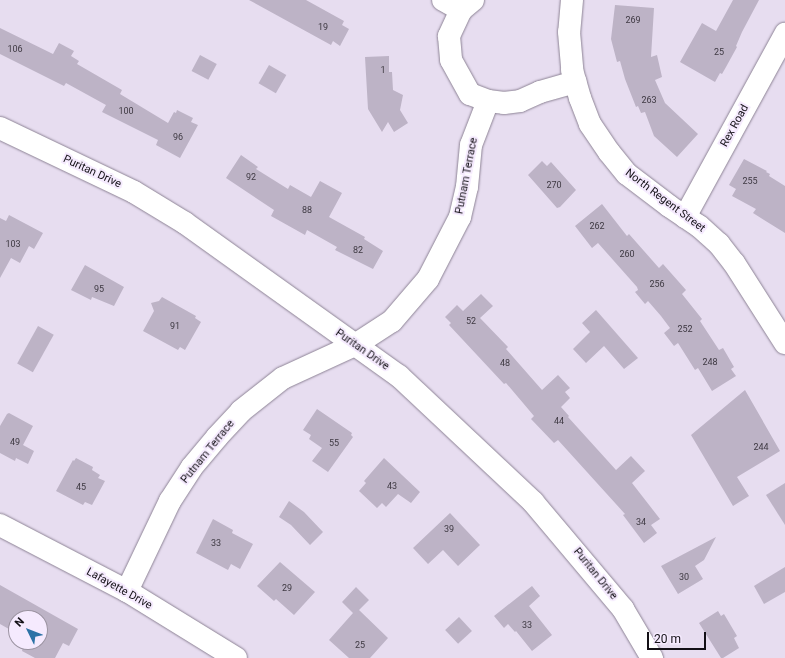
<!DOCTYPE html>
<style>
body{margin:0}
#map{position:relative;width:785px;height:658px;overflow:hidden;background:#e7ddf0;font-family:Roboto,sans-serif}
div>[style]{position:absolute}
.building>*{inset:0;background:#bdb3c6;transform-origin:0 0}
.roads{filter:drop-shadow(0 0 1px #8d8395) drop-shadow(0 0 1px #8d8395)}
.minor>*{height:22px;margin:-11px;padding:0 11px;transform-origin:11px;border-radius:11px;background:#fff}
span{translate:-50% -50%;white-space:nowrap;text-align:center;line-height:1.15;-webkit-text-stroke:4px #f5eafe;paint-order:stroke}
.number-label{font-size:9px;color:#3e3942}
.number-label span{-webkit-text-stroke-width:0}
.street-label{font-size:11px;color:#131016}
.north{position:absolute;left:8px;top:610px;width:40px;height:40px;box-sizing:border-box;background:#f5eafe;border:1px solid #9b93a1;border-radius:50%;rotate:313deg;font-size:11px;font-weight:700;line-height:16px;text-align:center;color:#131016}
.north::after{content:'';display:block;margin:auto;width:14px;height:18px;background:#2c72a6;clip-path:polygon(50% 0,100% 100%,50% 72%,0 100%)}
.scale{position:absolute;left:647px;top:632px;width:59px;height:18px;box-sizing:border-box;border:2px solid #131016;border-top:0;padding-left:5px;font-size:12px;line-height:14px;white-space:nowrap;color:#131016;-webkit-text-stroke:3px #f5eafe;paint-order:stroke}
</style>
<div id="map">
<div class="building">
<div style="clip-path:polygon(249px 0,306px 0,344px 21px,342px 25px,349px 29px,340px 46px,333px 41px,331px 45px)"></div>
<div style="clip-path:polygon(733px 0,759px 0,742px 32px,736px 46px,737px 47px,726px 67px,722px 74px,720px 73px,715px 82px,680px 62px,702px 23px,716px 31px)"></div>
<div style="clip-path:polygon(615px 5px,654px 8px,651px 57px,657px 55px,662px 77px,655px 80px,665px 103px,698px 134px,677px 157px,654px 136px,645px 112px,641px 113px,638px 106px,636px 107px,625px 79px,620px 61px,617px 62px,611px 39px)"></div>
<div style="clip-path:polygon(0 28px,53px 54px,59px 43px,74px 51px,71px 56px,79px 61px,77px 64px,122px 90px,120px 94px,168px 123px,174px 112px,176px 113px,177px 110px,193px 118px,191px 122px,198px 125px,180px 158px,156px 145px,158px 140px,102px 112px,106px 105px,66px 83px,64px 86px,0 54px)"></div>
<div style="left:200px;top:55px;width:19px;height:18px;rotate:28deg"></div>
<div style="clip-path:polygon(389px 56px,389px 72px,392px 72px,393px 90px,403px 95px,400px 110px,408px 123px,394px 132px,388px 122px,382px 132px,368px 109px,365px 57px)"></div>
<div style="left:269px;top:65px;width:20px;height:21px;rotate:30deg"></div>
<div style="clip-path:polygon(241px 155px,258px 167px,256px 169px,288px 189px,290px 185px,311px 197px,320px 181px,342px 193px,329px 217px,365px 237px,364px 239px,383px 251px,373px 269px,335px 250px,337px 247px,307px 230px,305px 235px,271px 216px,274px 210px,226px 178px)"></div>
<div style="clip-path:polygon(744px 159px,767px 171px,766px 172px,770px 174px,769px 176px,785px 186px,785px 233px,753px 213px,756px 209px,732px 196px,736px 189px,729px 185px)"></div>
<div style="clip-path:polygon(542px 161px,547px 166px,551px 162px,576px 190px,560px 207px,557px 208px,528px 175px)"></div>
<div style="clip-path:polygon(602px 204px,627px 236px,629px 234px,659px 268px,663px 264px,686px 290px,682px 294px,702px 319px,700px 321px,719px 350px,723px 348px,734px 367px,731px 369px,736px 376px,712px 391px,698px 368px,695px 370px,678px 343px,674px 346px,664px 333px,670px 328px,661px 316px,648px 301px,645px 304px,635px 292px,638px 290px,637px 287px,598px 243px,592px 248px,575px 226px)"></div>
<div style="clip-path:polygon(9px 215px,43px 233px,34px 249px,29px 246px,20px 263px,11px 258px,0 278px,0 218px,6px 221px)"></div>
<div style="clip-path:polygon(85px 265px,124px 287px,114px 306px,92px 297px,91px 300px,71px 290px)"></div>
<div style="clip-path:polygon(481px 294px,493px 306px,480px 318px,508px 347px,506px 349px,542px 390px,558px 375px,570px 388px,565px 392px,570px 398px,561px 407px,569px 416px,568px 417px,616px 470px,631px 456px,645px 471px,632px 483px,660px 519px,651px 525px,657px 533px,644px 543px,623px 515px,625px 514px,558px 440px,554px 443px,531px 419px,534px 416px,506px 383px,504px 384px,449px 325px,451px 323px,445px 317px,457px 305px,463px 311px)"></div>
<div style="clip-path:polygon(162px 297px,196px 316px,195px 318px,201px 322px,185px 350px,180px 347px,178px 350px,143px 331px,154px 311px,151px 303px,159px 301px)"></div>
<div style="clip-path:polygon(596px 310px,638px 358px,624px 369px,604px 346px,586px 363px,573px 349px,590px 332px,582px 323px)"></div>
<div style="left:38px;top:326px;width:18px;height:43px;rotate:29deg"></div>
<div style="clip-path:polygon(745px 390px,780px 451px,737px 477px,749px 496px,733px 506px,691px 435px)"></div>
<div style="clip-path:polygon(317px 409px,352px 433px,351px 435px,353px 437px,328px 472px,312px 461px,322px 448px,309px 439px,311px 435px,303px 430px)"></div>
<div style="clip-path:polygon(9px 413px,33px 426px,23px 445px,34px 451px,28px 464px,16px 458px,15px 461px,0 453px,0 426px,7px 414px)"></div>
<div style="clip-path:polygon(76px 458px,93px 467px,92px 470px,100px 475px,98px 478px,105px 481px,92px 505px,85px 502px,83px 505px,56px 491px,73px 460px,74px 461px)"></div>
<div style="clip-path:polygon(384px 458px,420px 492px,411px 503px,398px 494px,386px 507px,382px 503px,377px 508px,359px 491px,366px 483px,364px 481px)"></div>
<div style="clip-path:polygon(785px 483px,785px 525px,766px 495px)"></div>
<div style="clip-path:polygon(289px 501px,304px 512px,323px 532px,310px 545px,291px 525px,279px 517px)"></div>
<div style="clip-path:polygon(450px 513px,480px 545px,458px 566px,443px 550px,428px 564px,413px 548px)"></div>
<div style="clip-path:polygon(213px 519px,233px 530px,232px 533px,253px 544px,240px 569px,231px 564px,228px 570px,196px 553px)"></div>
<div style="clip-path:polygon(716px 537px,704px 560px,695px 566px,703px 579px,678px 594px,661px 566px)"></div>
<div style="clip-path:polygon(280px 562px,315px 592px,294px 615px,276px 599px,274px 601px,257px 586px)"></div>
<div style="clip-path:polygon(785px 567px,785px 592px,764px 604px,754px 586px)"></div>
<div style="clip-path:polygon(0 585px,78px 629px,69px 646px,63px 643px,55px 658px,35px 658px,22px 651px,24px 642px,40px 642px,40px 618px,16px 618px,16px 633px,0 624px)"></div>
<div style="clip-path:polygon(532px 586px,540px 596px,529px 606px,552px 635px,532px 651px,516px 631px,515px 632px,508px 624px,504px 628px,494px 616px)"></div>
<div style="clip-path:polygon(356px 587px,369px 600px,359px 610px,388px 638px,370px 658px,349px 658px,329px 640px,353px 613px,342px 602px)"></div>
<div style="clip-path:polygon(718px 611px,721px 616px,724px 614px,737px 636px,734px 638px,739px 648px,723px 658px,721px 658px,699px 623px)"></div>
<div style="left:459px;top:617px;width:19px;height:19px;rotate:47deg"></div>
</div>
<div class="roads">
<div class="minor">
<div style="left:443px;top:0;width:21px;rotate:29deg"></div>
<div style="left:473px;top:0;width:16px;rotate:140deg"></div>
<div style="left:461px;top:10px;width:29px;rotate:115deg"></div>
<div style="left:449px;top:36px;width:24px;rotate:85deg"></div>
<div style="left:451px;top:60px;width:39px;rotate:61deg"></div>
<div style="left:470px;top:94px;width:19px;rotate:21deg"></div>
<div style="left:488px;top:101px;width:16px;rotate:7deg"></div>
<div style="left:504px;top:103px;width:16px;rotate:-7deg"></div>
<div style="left:520px;top:101px;width:22px;rotate:-24deg"></div>
<div style="left:540px;top:92px;width:37px;rotate:-16deg"></div>
<div style="left:572px;top:0;width:32px;rotate:95deg"></div>
<div style="left:569px;top:32px;width:38px;rotate:85deg"></div>
<div style="left:572px;top:70px;width:29px;rotate:74deg"></div>
<div style="left:580px;top:98px;width:28px;rotate:69deg"></div>
<div style="left:590px;top:124px;width:34px;rotate:56deg"></div>
<div style="left:609px;top:152px;width:28px;rotate:51deg"></div>
<div style="left:627px;top:174px;width:53px;rotate:37.3deg"></div>
<div style="left:669px;top:206px;width:36px;rotate:34deg"></div>
<div style="left:699px;top:226px;width:27px;rotate:42deg"></div>
<div style="left:719px;top:244px;width:24px;rotate:52deg"></div>
<div style="left:734px;top:263px;width:95px;rotate:57.5deg"></div>
<div style="left:0;top:128px;width:148px;rotate:25.5deg"></div>
<div style="left:134px;top:192px;width:60px;rotate:31.3deg"></div>
<div style="left:185px;top:223px;width:263px;rotate:35.6deg"></div>
<div style="left:399px;top:376px;width:184px;rotate:43.2deg"></div>
<div style="left:533px;top:502px;width:140px;rotate:49.9deg"></div>
<div style="left:623px;top:609px;width:57px;rotate:59.4deg"></div>
<div style="left:685px;top:217px;width:209px;rotate:-61.3deg"></div>
<div style="left:0;top:525px;width:143px;rotate:27.5deg"></div>
<div style="left:127px;top:591px;width:128px;rotate:31.6deg"></div>
<div style="left:127px;top:591px;width:100px;rotate:-64.5deg"></div>
<div style="left:170px;top:501px;width:40px;rotate:-57.1deg"></div>
<div style="left:192px;top:467px;width:39px;rotate:-50deg"></div>
<div style="left:217px;top:437px;width:35px;rotate:-47deg"></div>
<div style="left:241px;top:411px;width:53px;rotate:-38.2deg"></div>
<div style="left:283px;top:378px;width:79px;rotate:-24.6deg"></div>
<div style="left:355px;top:345px;width:44px;rotate:-33deg"></div>
<div style="left:392px;top:321px;width:55px;rotate:-49.4deg"></div>
<div style="left:428px;top:279px;width:70px;rotate:-62.7deg"></div>
<div style="left:460px;top:217px;width:31px;rotate:-77deg"></div>
<div style="left:467px;top:187px;width:42px;rotate:-84.6deg"></div>
<div style="left:471px;top:145px;width:47px;rotate:-68.9deg"></div>
</div>
</div>
<div class="number-label">
<span style="left:633px;top:20px">269</span>
<span style="left:323px;top:27px">19</span>
<span style="left:15px;top:49px">106</span>
<span style="left:719px;top:52px">25</span>
<span style="left:383px;top:70px">1</span>
<span style="left:649px;top:100px">263</span>
<span style="left:126px;top:111px">100</span>
<span style="left:178px;top:137px">96</span>
<span style="left:251px;top:177px">92</span>
<span style="left:750px;top:181px">255</span>
<span style="left:554px;top:185px">270</span>
<span style="left:307px;top:210px">88</span>
<span style="left:597px;top:226px">262</span>
<span style="left:13px;top:244px">103</span>
<span style="left:358px;top:250px">82</span>
<span style="left:627px;top:254px">260</span>
<span style="left:657px;top:284px">256</span>
<span style="left:99px;top:289px">95</span>
<span style="left:471px;top:321px">52</span>
<span style="left:175px;top:326px">91</span>
<span style="left:685px;top:329px">252</span>
<span style="left:710px;top:362px">248</span>
<span style="left:505px;top:363px">48</span>
<span style="left:559px;top:421px">44</span>
<span style="left:15px;top:442px">49</span>
<span style="left:334px;top:443px">55</span>
<span style="left:761px;top:447px">244</span>
<span style="left:392px;top:486px">43</span>
<span style="left:81px;top:487px">45</span>
<span style="left:641px;top:522px">34</span>
<span style="left:449px;top:529px">39</span>
<span style="left:216px;top:543px">33</span>
<span style="left:684px;top:577px">30</span>
<span style="left:287px;top:588px">29</span>
<span style="left:527px;top:625px">33</span>
<span style="left:360px;top:645px">25</span>
</div>
<div class="street-label">
<span style="left:735px;top:126px;rotate:-61deg">Rex Road</span>
<span style="left:92px;top:172px;rotate:25deg">Puritan Drive</span>
<span style="left:467px;top:176px;rotate:-79deg">Putnam Terrace</span>
<span style="left:665px;top:201px;rotate:37deg">North Regent Street</span>
<span style="left:362px;top:350px;rotate:35deg">Puritan Drive</span>
<span style="left:208px;top:452px;rotate:-51deg">Putnam Terrace</span>
<span style="left:595px;top:574px;rotate:51deg">Puritan Drive</span>
<span style="left:119px;top:589px;rotate:29deg">Lafayette Drive</span>
</div>
<div class="north">N</div>
<div class="scale">20 m</div>
</div>
